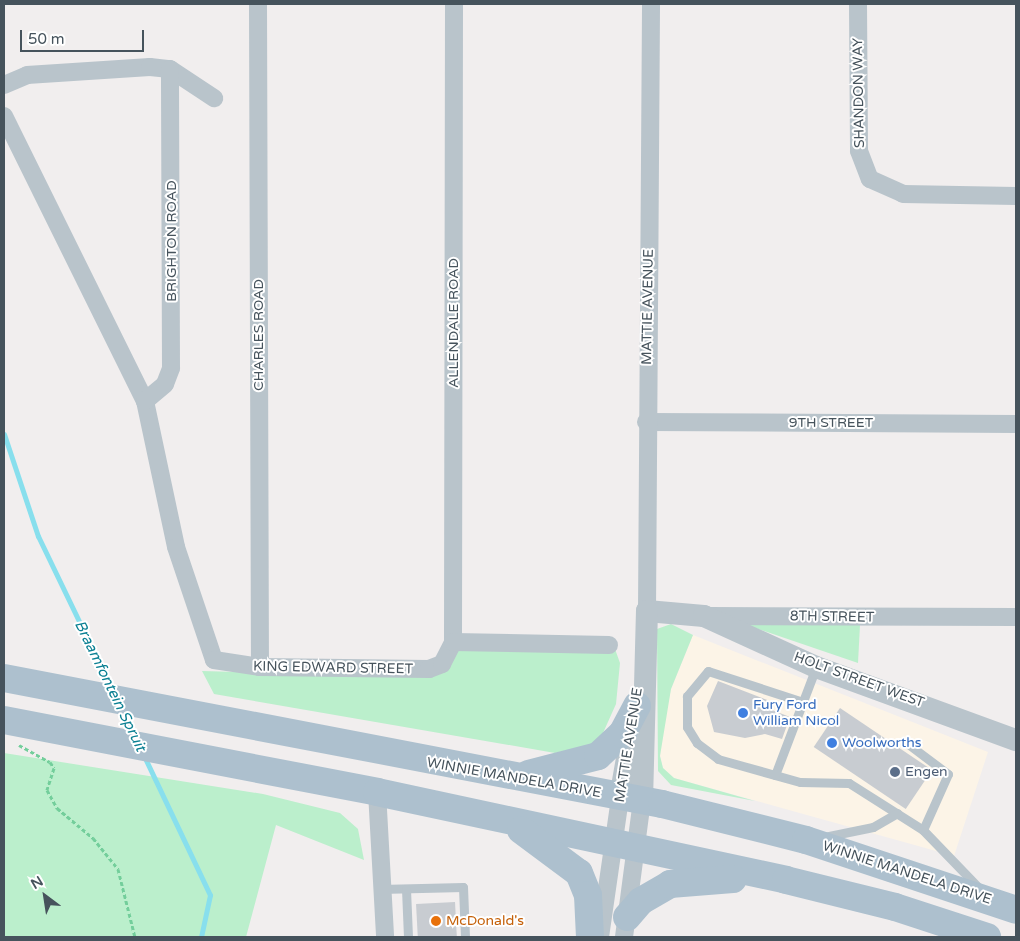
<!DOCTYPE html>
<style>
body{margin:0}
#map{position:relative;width:1020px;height:941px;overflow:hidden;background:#f1eeee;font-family:"Varela Round",sans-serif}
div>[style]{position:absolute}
.commercial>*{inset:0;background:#fcf4e7}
.green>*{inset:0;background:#bbefcc}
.stream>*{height:5px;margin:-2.5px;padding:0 2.5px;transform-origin:2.5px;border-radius:2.5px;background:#88dfed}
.building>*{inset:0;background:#c8ccd1;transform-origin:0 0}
.path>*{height:3px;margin-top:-1.5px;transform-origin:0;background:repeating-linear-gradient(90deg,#73ce9b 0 4px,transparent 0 6.5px)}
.service>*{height:9px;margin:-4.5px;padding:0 4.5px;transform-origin:4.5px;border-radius:4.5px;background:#b9c4cb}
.minor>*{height:18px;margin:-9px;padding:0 9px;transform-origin:9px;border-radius:9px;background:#b9c4cb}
.tertiary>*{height:22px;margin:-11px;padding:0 11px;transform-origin:11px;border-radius:11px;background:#b9c4cb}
.primary>*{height:28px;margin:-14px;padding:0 14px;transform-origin:14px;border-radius:14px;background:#adc0ce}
.dots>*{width:14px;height:14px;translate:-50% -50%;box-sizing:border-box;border:2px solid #fff;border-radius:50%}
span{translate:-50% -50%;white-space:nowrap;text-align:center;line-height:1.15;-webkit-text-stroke:4px #fff;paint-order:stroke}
.street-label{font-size:14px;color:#46535c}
.shop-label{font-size:14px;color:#366cbe}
.left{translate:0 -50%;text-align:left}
.service-label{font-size:14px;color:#4e5e75}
.food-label{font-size:14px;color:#c56008}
.water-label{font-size:15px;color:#0b8093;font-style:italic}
.frame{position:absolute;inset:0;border:5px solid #46535c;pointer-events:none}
.north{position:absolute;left:20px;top:871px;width:50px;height:50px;-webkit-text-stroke:4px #fff;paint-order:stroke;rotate:329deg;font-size:14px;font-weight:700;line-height:20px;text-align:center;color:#46535c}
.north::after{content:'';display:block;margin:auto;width:18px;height:22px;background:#46535c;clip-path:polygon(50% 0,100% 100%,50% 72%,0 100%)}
.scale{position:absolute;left:20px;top:30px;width:124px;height:22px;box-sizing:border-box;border:2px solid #46535c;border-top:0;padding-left:6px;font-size:15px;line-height:18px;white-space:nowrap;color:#46535c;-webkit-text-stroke:4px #fff;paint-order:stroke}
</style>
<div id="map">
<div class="commercial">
<div style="clip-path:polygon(693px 635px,988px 752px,954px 856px,674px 778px,663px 768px,660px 756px,663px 726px,671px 689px)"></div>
</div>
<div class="green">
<div style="clip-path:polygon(735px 621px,860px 625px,858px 663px)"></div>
<div style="clip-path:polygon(671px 624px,693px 635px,671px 689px,660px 756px,663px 768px,674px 778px,755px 801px,671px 785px,658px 771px,657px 629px)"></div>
<div style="clip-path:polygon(465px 644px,615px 649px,620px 663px,616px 704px,603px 733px,594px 744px,555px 753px,214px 694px,202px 671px,422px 677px)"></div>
<div style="clip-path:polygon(4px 753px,263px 794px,340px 813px,358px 829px,364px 860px,276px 825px,246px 937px,4px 937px)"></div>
</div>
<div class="stream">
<div style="left:4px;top:434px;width:108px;rotate:71.6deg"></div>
<div style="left:38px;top:536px;width:171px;rotate:64.3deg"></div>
<div style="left:121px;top:709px;width:29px;rotate:63deg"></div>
<div style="left:144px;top:756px;width:154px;rotate:64.6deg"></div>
<div style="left:210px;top:895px;width:43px;rotate:102.1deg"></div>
</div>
<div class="building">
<div style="clip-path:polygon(718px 681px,775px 703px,772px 710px,790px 717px,782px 739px,765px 734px,745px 738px,714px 732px,707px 706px)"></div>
<div style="left:840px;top:708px;width:111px;height:47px;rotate:34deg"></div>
<div style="left:455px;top:902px;width:35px;height:39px;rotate:87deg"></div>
</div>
<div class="path">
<div style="left:19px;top:745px;width:35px;rotate:29deg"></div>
<div style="left:50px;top:762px;width:7px;rotate:56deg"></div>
<div style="left:54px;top:768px;width:23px;rotate:108deg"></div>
<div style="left:47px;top:790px;width:21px;rotate:61deg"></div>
<div style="left:57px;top:808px;width:47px;rotate:39.8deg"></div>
<div style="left:93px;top:838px;width:40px;rotate:51deg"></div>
<div style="left:118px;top:869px;width:70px;rotate:76deg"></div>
</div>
<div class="service">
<div style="left:803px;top:702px;width:100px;rotate:-161.9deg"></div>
<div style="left:708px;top:671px;width:33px;rotate:130deg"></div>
<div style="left:687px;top:696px;width:31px;rotate:90deg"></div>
<div style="left:687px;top:727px;width:19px;rotate:58deg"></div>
<div style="left:697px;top:743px;width:26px;rotate:37deg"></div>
<div style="left:718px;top:759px;width:85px;rotate:15.7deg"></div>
<div style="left:800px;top:782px;width:49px;rotate:1.2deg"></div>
<div style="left:849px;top:783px;width:88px;rotate:32.4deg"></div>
<div style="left:923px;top:830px;width:79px;rotate:46deg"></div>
<div style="left:908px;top:744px;width:50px;rotate:36.9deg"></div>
<div style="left:948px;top:774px;width:61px;rotate:114.1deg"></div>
<div style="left:775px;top:775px;width:116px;rotate:-69.2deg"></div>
<div style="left:824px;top:837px;width:50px;rotate:-11.5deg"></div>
<div style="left:873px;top:827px;width:28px;rotate:-30deg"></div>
<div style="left:380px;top:889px;width:83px;rotate:-1.4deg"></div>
<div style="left:463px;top:887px;width:50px;rotate:87.7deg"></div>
<div style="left:406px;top:889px;width:48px;rotate:87.6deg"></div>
</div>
<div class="minor">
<div style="left:258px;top:4px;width:663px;rotate:89.83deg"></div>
<div style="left:858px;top:4px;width:147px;rotate:89.6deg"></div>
<div style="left:859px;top:151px;width:30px;rotate:69deg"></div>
<div style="left:870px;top:179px;width:36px;rotate:24deg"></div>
<div style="left:903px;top:194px;width:113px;rotate:1deg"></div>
<div style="left:4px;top:85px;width:25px;rotate:-23deg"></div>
<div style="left:27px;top:75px;width:123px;rotate:-3.7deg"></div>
<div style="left:150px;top:67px;width:20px;rotate:6deg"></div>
<div style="left:170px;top:69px;width:53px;rotate:33.4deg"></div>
<div style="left:4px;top:116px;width:318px;rotate:63.7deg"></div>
<div style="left:145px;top:401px;width:149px;rotate:78deg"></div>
<div style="left:176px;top:547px;width:119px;rotate:71.4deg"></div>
<div style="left:214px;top:660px;width:47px;rotate:8.7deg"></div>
<div style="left:260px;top:667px;width:169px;rotate:0.7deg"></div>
<div style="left:429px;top:669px;width:14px;rotate:-21deg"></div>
<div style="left:442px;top:664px;width:25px;rotate:-63deg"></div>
<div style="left:453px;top:642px;width:638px;rotate:-89.91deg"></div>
<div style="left:145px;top:401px;width:26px;rotate:-40deg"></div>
<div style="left:165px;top:384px;width:17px;rotate:-69deg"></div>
<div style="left:171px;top:368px;width:299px;rotate:-90.2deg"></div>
<div style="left:646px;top:422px;width:370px;rotate:0.3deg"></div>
<div style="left:647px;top:611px;width:607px;rotate:-89.62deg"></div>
<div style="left:709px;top:616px;width:307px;rotate:0.2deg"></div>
<div style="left:453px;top:642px;width:156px;rotate:1.1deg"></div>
<div style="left:377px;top:792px;width:145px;rotate:86.8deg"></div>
<div style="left:600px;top:937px;width:140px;rotate:-81.8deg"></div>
<div style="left:624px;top:937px;width:137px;rotate:-82.5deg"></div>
</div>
<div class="tertiary">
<div style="left:647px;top:611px;width:57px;rotate:5deg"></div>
<div style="left:704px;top:616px;width:123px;rotate:24.5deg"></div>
<div style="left:816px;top:667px;width:213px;rotate:20.1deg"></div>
<div style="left:620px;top:798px;width:80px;rotate:-80deg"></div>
<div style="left:642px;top:801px;width:190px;rotate:-88.5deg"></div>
</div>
<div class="primary">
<div style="left:4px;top:678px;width:670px;rotate:10.84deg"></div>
<div style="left:662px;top:804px;width:148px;rotate:14deg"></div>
<div style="left:806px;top:840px;width:221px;rotate:18.4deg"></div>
<div style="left:4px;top:720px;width:380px;rotate:10.9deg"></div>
<div style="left:377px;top:792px;width:418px;rotate:12.1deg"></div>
<div style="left:786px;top:880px;width:112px;rotate:13.9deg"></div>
<div style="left:895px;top:907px;width:97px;rotate:18.1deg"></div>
<div style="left:528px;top:774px;width:72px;rotate:-14.4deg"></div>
<div style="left:598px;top:756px;width:33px;rotate:-43deg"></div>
<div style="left:622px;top:734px;width:32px;rotate:-62deg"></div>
<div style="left:521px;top:830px;width:72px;rotate:36.6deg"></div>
<div style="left:579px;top:873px;width:24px;rotate:68deg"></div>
<div style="left:588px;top:895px;width:42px;rotate:87.3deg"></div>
<div style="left:627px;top:917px;width:21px;rotate:-49deg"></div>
<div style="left:641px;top:901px;width:34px;rotate:-30deg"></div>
<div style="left:670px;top:884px;width:63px;rotate:-4.5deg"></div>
</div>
<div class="dots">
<div style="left:743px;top:713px;background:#3f7fe0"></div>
<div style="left:832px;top:743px;background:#3f7fe0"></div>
<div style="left:895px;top:772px;background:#5c6f8a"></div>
<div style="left:436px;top:921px;background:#e8710a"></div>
</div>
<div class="street-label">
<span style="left:859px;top:93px;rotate:-91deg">SHANDON WAY</span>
<span style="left:172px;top:241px;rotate:-90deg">BRIGHTON ROAD</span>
<span style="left:648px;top:307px;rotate:-89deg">MATTIE AVENUE</span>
<span style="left:454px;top:323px;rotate:-90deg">ALLENDALE ROAD</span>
<span style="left:259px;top:335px;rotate:-90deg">CHARLES ROAD</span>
<span style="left:831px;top:423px">9TH STREET</span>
<span style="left:832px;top:617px;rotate:1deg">8TH STREET</span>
<span style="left:333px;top:668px;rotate:1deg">KING EDWARD STREET</span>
<span style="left:859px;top:680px;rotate:20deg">HOLT STREET WEST</span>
<span style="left:629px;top:745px;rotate:-81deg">MATTIE AVENUE</span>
<span style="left:514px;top:778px;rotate:10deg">WINNIE MANDELA DRIVE</span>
<span style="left:907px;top:873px;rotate:18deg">WINNIE MANDELA DRIVE</span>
</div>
<div class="shop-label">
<span class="left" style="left:753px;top:713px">Fury Ford<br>William Nicol</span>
<span class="left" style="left:842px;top:743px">Woolworths</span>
</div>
<div class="service-label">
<span class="left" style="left:905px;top:772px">Engen</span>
</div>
<div class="food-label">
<span class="left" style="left:446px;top:921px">McDonald's</span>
</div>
<div class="water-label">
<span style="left:110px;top:686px;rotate:64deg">Braamfontein Spruit</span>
</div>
<div class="frame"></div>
<div class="north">N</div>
<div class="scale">50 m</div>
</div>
